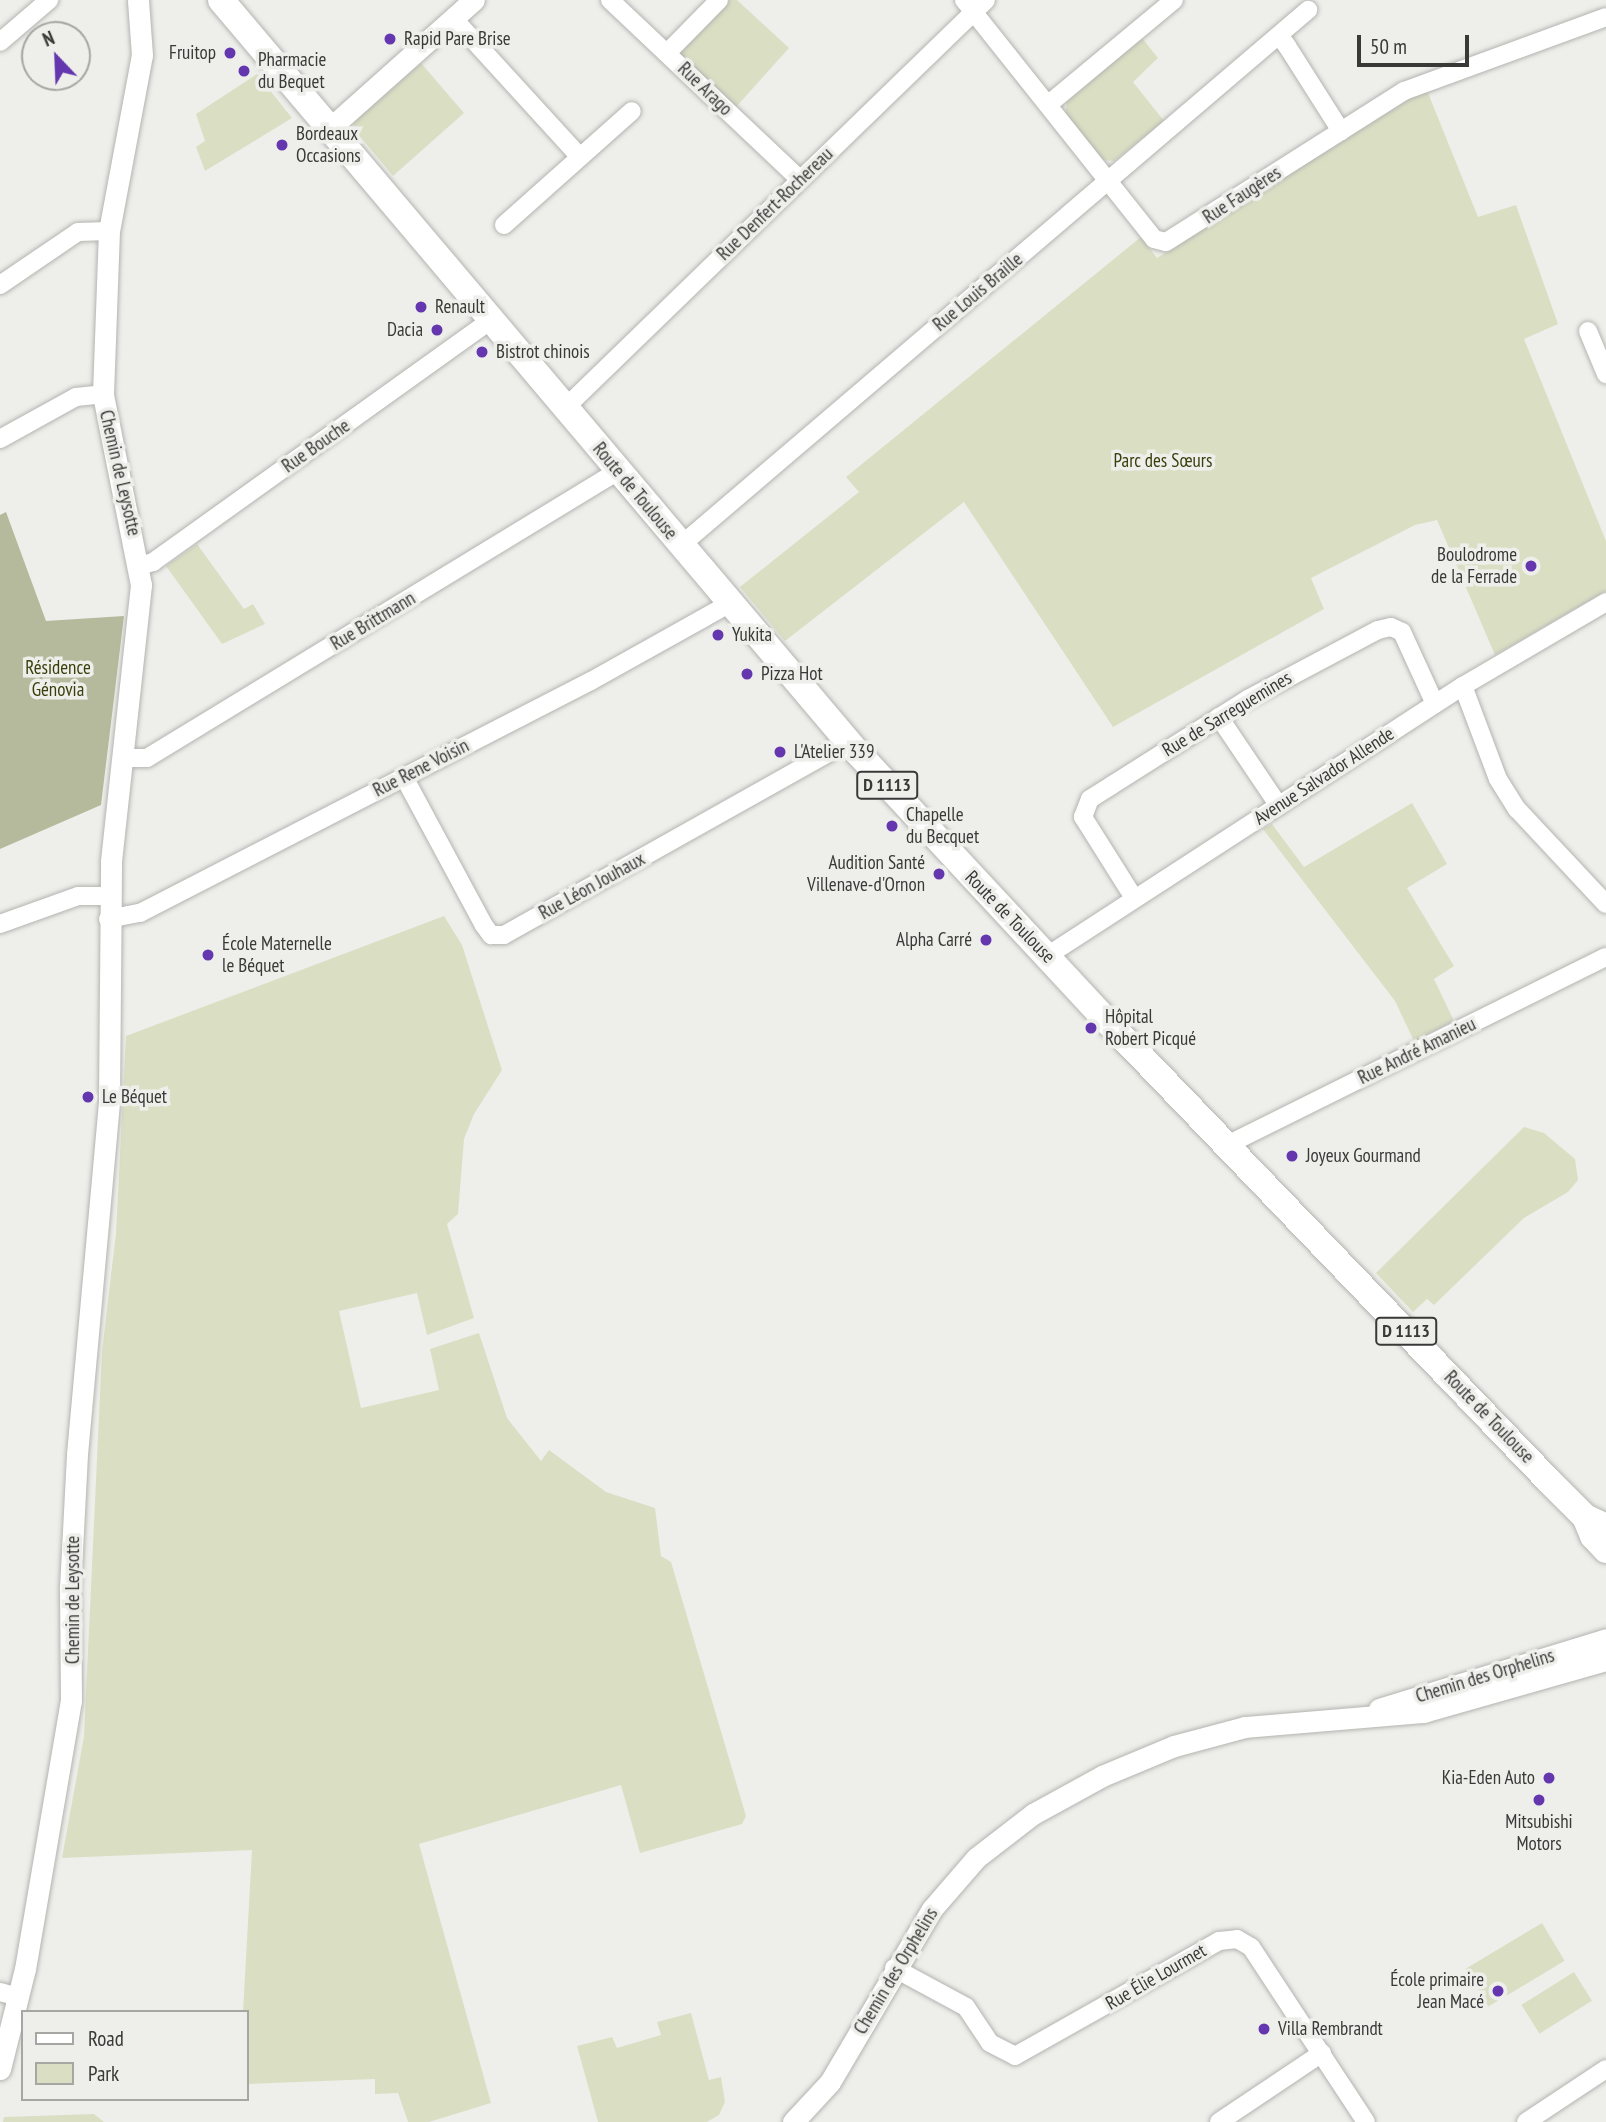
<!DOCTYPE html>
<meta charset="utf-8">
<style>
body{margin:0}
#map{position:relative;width:1606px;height:2122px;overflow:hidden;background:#eeefeb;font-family:"PT Sans Narrow",sans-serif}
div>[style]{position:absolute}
.green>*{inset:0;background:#dadfc4;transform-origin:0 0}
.forest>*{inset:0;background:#b4ba9b}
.roads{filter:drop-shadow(0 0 2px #b3b4b0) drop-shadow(0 0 2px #b3b4b0)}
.minor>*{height:18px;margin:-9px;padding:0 9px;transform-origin:9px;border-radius:9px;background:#fff}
.tertiary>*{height:21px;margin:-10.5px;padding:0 10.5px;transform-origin:10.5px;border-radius:10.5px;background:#fff}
.primary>*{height:26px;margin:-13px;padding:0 13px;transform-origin:13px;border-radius:13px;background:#fff}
.dots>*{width:19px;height:19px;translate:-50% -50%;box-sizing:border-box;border:4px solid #eeefeb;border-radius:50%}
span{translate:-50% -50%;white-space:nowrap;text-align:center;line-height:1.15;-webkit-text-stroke:7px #eeefeb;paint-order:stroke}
.shield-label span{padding:2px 5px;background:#eeefeb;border:2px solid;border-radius:5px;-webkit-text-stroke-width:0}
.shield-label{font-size:18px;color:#393a38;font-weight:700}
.poi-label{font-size:19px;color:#393a38}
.left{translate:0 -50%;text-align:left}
.right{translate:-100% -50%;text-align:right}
.street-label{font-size:19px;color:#393a38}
.park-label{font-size:19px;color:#393f0a}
.legend{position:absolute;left:21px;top:2010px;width:228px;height:91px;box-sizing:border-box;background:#eeefeb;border:2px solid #a6a7a3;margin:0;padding:9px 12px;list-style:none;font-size:21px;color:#393a38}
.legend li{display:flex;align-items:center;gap:14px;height:35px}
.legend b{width:35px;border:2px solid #a6a7a3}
.north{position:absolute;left:21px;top:21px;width:70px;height:70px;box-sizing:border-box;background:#eeefeb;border:2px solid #a6a7a3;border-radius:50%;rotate:337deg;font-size:19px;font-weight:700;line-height:28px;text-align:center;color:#393a38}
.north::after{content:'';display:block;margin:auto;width:24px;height:32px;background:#6437ae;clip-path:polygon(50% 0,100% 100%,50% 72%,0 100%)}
.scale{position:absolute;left:1357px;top:35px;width:112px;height:32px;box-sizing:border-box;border:4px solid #393a38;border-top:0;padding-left:9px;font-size:21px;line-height:24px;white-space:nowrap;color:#393a38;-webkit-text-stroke:5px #eeefeb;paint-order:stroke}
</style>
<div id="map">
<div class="green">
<div style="clip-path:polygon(730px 0,737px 0,789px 48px,736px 107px,679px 54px,680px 45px,689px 44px)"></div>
<div style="clip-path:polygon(1142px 38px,1158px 58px,1133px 82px,1164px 121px,1114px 161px,1101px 160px,1065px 114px,1067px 102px)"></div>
<div style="clip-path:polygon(421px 63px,464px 113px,393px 176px,353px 128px,354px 122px)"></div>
<div style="clip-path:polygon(257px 74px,292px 118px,205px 171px,196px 147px,205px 141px,196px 114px)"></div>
<div style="clip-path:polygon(1426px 88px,1478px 217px,1516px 205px,1558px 324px,1524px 339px,1606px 541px,1606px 591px,1495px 655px,1437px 520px,1415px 525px,1311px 578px,1324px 609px,1113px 727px,964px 502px,785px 641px,740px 587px,859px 492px,846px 477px,1141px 237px,1157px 258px)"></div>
<div style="clip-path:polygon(197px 544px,244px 609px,253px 604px,265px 624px,222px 644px,166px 566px)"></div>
<div style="clip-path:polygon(1412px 803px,1447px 864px,1407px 888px,1454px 966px,1434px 979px,1454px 1021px,1414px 1041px,1395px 1001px,1263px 829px,1272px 824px,1304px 867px)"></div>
<div style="clip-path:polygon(444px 916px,462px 945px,502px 1070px,474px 1114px,464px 1139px,458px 1214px,447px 1224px,474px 1318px,427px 1335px,417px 1293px,339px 1311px,361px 1408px,439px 1390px,430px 1349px,479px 1333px,507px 1418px,541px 1461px,549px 1450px,606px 1492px,655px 1508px,661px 1556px,671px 1562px,746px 1816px,742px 1824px,640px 1853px,621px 1785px,419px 1844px,491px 2103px,429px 2122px,408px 2122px,398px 2093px,375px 2094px,375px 2079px,247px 2084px,243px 2012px,252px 1850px,62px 1858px,84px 1736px,102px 1352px,116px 1233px,126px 1036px)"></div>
<div style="clip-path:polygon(1524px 1127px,1544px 1133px,1575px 1159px,1578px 1180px,1568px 1192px,1524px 1218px,1434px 1305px,1427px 1299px,1413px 1312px,1376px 1273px)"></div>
<div style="left:1542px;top:1923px;width:44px;height:89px;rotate:59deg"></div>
<div style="left:1574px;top:1972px;width:34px;height:62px;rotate:58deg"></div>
<div style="clip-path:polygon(691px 2013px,709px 2080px,721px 2077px,725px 2102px,719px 2115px,707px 2122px,598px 2122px,577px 2046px,612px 2037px,617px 2048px,661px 2035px,657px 2022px)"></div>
<div style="clip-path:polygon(94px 2114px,104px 2122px,3px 2122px,4px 2117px)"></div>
</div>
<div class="forest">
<div style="clip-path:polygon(6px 512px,46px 621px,124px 616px,101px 805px,0 849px,0 515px)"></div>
</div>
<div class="roads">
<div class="minor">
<div style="left:610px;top:0;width:260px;rotate:43.4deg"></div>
<div style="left:964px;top:0;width:305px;rotate:51.5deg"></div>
<div style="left:1154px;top:239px;width:12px;rotate:14deg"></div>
<div style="left:1166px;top:242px;width:282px;rotate:-32.4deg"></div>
<div style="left:1404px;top:91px;width:215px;rotate:-20.1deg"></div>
<div style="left:454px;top:19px;width:185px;rotate:47.6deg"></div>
<div style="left:1275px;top:39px;width:6px;rotate:-9deg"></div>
<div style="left:1281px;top:38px;width:10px;rotate:53deg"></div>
<div style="left:1287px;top:46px;width:101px;rotate:57.6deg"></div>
<div style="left:0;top:42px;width:65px;rotate:-40.6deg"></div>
<div style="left:667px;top:53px;width:74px;rotate:-45.5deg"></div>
<div style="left:1050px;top:103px;width:161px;rotate:-39.7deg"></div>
<div style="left:504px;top:225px;width:171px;rotate:-41.7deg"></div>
<div style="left:0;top:285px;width:94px;rotate:-34.2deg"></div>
<div style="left:78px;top:232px;width:31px;rotate:-2deg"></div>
<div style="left:1588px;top:331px;width:47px;rotate:67.3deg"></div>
<div style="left:565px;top:408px;width:586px;rotate:-44.1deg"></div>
<div style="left:0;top:439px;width:87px;rotate:-28.9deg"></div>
<div style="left:76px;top:397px;width:27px;rotate:-6deg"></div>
<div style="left:680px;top:546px;width:826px;rotate:-40.48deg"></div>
<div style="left:140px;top:566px;width:14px;rotate:-17deg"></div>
<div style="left:153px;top:562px;width:414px;rotate:-35.6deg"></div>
<div style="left:1463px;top:686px;width:99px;rotate:69.4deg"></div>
<div style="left:1498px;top:779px;width:36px;rotate:58deg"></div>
<div style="left:1517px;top:809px;width:130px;rotate:46.9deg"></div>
<div style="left:1219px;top:717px;width:107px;rotate:56deg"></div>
<div style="left:123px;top:758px;width:24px"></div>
<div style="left:147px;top:758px;width:552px;rotate:-31.36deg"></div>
<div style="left:404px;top:777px;width:167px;rotate:61.7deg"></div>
<div style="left:483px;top:924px;width:14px;rotate:54deg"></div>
<div style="left:491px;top:935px;width:13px"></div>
<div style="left:504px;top:935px;width:394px;rotate:-29.3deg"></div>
<div style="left:1134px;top:898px;width:96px;rotate:-122.2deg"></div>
<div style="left:1083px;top:817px;width:19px;rotate:-69deg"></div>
<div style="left:1090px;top:799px;width:26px;rotate:-32deg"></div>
<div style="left:1112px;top:785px;width:161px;rotate:-32.3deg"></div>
<div style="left:1248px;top:699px;width:147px;rotate:-28deg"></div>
<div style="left:1378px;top:630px;width:13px;rotate:-13deg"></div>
<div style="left:1391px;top:627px;width:12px;rotate:24deg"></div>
<div style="left:1402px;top:632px;width:79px;rotate:65.4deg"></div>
<div style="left:108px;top:919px;width:33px;rotate:-11deg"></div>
<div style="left:140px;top:913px;width:507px;rotate:-27.22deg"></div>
<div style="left:591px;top:681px;width:158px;rotate:-29.2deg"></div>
<div style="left:0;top:924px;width:83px;rotate:-19.7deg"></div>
<div style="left:78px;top:896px;width:31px"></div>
<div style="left:1047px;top:956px;width:496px;rotate:-33deg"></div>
<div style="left:1463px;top:686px;width:166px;rotate:-30.4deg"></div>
<div style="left:1227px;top:1145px;width:423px;rotate:-26.4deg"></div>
<div style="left:894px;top:1968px;width:82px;rotate:28.4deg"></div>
<div style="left:966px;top:2007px;width:43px;rotate:56.3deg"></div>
<div style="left:990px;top:2043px;width:28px;rotate:27deg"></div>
<div style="left:1015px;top:2056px;width:234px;rotate:-29.4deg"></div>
<div style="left:1219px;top:1941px;width:18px;rotate:-6deg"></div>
<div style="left:1237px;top:1939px;width:16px;rotate:30deg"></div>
<div style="left:1251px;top:1947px;width:209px;rotate:56.7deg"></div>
<div style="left:0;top:1992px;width:20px;rotate:15deg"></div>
<div style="left:1219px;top:2122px;width:124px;rotate:-33.8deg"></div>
<div style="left:1526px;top:2122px;width:96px;rotate:-33.5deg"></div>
</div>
<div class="tertiary">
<div style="left:329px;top:129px;width:194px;rotate:-41.7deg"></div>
<div style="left:1379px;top:1709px;width:238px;rotate:-17.1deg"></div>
<div style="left:0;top:2069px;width:103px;rotate:-76deg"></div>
<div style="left:25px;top:1969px;width:272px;rotate:-80.3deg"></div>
<div style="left:71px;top:1701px;width:113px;rotate:-90.5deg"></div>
<div style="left:70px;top:1588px;width:134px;rotate:-87deg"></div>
<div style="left:77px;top:1454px;width:355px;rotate:-84.8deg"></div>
<div style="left:109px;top:1100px;width:239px;rotate:-89.5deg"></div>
<div style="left:111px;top:861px;width:278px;rotate:-83.8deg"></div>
<div style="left:141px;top:585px;width:195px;rotate:-101.3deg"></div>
<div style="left:103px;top:394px;width:163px;rotate:-87.9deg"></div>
<div style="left:109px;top:231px;width:179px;rotate:-79.4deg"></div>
<div style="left:142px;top:55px;width:55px;rotate:-94.2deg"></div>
<div style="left:793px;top:2122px;width:54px;rotate:-47.2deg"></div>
<div style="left:830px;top:2082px;width:201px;rotate:-59.5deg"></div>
<div style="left:932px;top:1909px;width:67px;rotate:-49.2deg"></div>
<div style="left:976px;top:1858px;width:72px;rotate:-37.7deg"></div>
<div style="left:1033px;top:1814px;width:79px;rotate:-28.8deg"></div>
<div style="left:1102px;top:1776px;width:78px;rotate:-22.6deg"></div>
<div style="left:1174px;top:1746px;width:73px;rotate:-15deg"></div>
<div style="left:1245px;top:1727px;width:179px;rotate:-4.8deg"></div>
<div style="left:1423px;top:1712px;width:190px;rotate:-15.9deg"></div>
</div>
<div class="primary">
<div style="left:221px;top:0;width:985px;rotate:49.78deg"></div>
<div style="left:857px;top:752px;width:371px;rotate:47.1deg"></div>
<div style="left:1110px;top:1024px;width:632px;rotate:46.15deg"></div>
<div style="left:1548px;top:1480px;width:52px;rotate:45deg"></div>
<div style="left:1585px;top:1517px;width:23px;rotate:25deg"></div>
<div style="left:1585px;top:1517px;width:21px;rotate:67deg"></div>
<div style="left:1593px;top:1536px;width:19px;rotate:47deg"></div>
</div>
</div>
<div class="dots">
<div style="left:390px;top:39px;background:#6437ae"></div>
<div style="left:230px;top:53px;background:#6437ae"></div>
<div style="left:244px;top:71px;background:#6437ae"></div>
<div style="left:282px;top:145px;background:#6437ae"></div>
<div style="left:421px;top:307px;background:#6437ae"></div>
<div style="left:437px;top:330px;background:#6437ae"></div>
<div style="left:482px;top:352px;background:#6437ae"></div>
<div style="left:1531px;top:566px;background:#6437ae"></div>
<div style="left:718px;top:635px;background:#6437ae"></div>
<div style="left:747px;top:674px;background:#6437ae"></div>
<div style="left:780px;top:752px;background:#6437ae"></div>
<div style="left:892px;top:826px;background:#6437ae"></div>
<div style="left:939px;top:874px;background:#6437ae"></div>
<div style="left:986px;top:940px;background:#6437ae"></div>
<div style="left:208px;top:955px;background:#6437ae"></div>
<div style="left:1091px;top:1028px;background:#6437ae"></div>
<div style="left:88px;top:1097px;background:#6437ae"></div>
<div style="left:1292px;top:1156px;background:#6437ae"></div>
<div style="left:1549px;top:1778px;background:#6437ae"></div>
<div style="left:1539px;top:1800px;background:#6437ae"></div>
<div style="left:1498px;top:1991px;background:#6437ae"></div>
<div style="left:1264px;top:2029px;background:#6437ae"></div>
</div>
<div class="shield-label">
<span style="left:887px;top:785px">D 1113</span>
<span style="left:1406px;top:1331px">D 1113</span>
</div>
<div class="poi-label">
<span class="left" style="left:404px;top:39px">Rapid Pare Brise</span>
<span class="right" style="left:216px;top:53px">Fruitop</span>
<span class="left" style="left:258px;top:71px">Pharmacie<br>du Bequet</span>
<span class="left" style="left:296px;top:145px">Bordeaux<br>Occasions</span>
<span class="left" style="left:435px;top:307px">Renault</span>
<span class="right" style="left:423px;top:330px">Dacia</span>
<span class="left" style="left:496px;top:352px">Bistrot chinois</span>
<span class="right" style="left:1517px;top:566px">Boulodrome<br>de la Ferrade</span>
<span class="left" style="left:732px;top:635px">Yukita</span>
<span class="left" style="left:761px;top:674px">Pizza Hot</span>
<span class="left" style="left:794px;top:752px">L'Atelier 339</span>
<span class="left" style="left:906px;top:826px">Chapelle<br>du Becquet</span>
<span class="right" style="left:925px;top:874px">Audition Santé<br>Villenave-d'Ornon</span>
<span class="right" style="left:972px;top:940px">Alpha Carré</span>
<span class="left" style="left:222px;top:955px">École Maternelle<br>le Béquet</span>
<span class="left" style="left:1105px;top:1028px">Hôpital<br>Robert Picqué</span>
<span class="left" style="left:102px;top:1097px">Le Béquet</span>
<span class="left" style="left:1306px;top:1156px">Joyeux Gourmand</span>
<span class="right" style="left:1535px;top:1778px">Kia-Eden Auto</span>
<span style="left:1539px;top:1833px">Mitsubishi<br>Motors</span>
<span class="right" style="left:1484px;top:1991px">École primaire<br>Jean Macé</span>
<span class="left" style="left:1278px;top:2029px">Villa Rembrandt</span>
</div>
<div class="street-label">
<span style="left:705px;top:89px;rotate:44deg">Rue Arago</span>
<span style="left:1242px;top:195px;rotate:-33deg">Rue Faugères</span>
<span style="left:775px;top:204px;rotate:-44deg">Rue Denfert-Rochereau</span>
<span style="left:978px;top:292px;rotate:-40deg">Rue Louis Braille</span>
<span style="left:316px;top:446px;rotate:-35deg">Rue Bouche</span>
<span style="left:120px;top:473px;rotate:77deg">Chemin de Leysotte</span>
<span style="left:635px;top:491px;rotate:50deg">Route de Toulouse</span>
<span style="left:373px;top:621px;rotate:-31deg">Rue Brittmann</span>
<span style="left:1227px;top:714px;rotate:-31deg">Rue de Sarreguemines</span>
<span style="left:421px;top:768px;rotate:-27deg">Rue Rene Voisin</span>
<span style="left:1324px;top:776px;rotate:-33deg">Avenue Salvador Allende</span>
<span style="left:592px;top:886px;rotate:-29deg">Rue Léon Jouhaux</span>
<span style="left:1010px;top:917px;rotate:46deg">Route de Toulouse</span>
<span style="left:1417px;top:1051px;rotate:-26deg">Rue André Amanieu</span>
<span style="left:1489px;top:1417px;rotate:46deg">Route de Toulouse</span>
<span style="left:73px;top:1600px;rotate:-90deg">Chemin de Leysotte</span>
<span style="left:1485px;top:1676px;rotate:-17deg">Chemin des Orphelins</span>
<span style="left:896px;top:1971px;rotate:-59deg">Chemin des Orphelins</span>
<span style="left:1156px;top:1977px;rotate:-30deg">Rue Élie Lourmet</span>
</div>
<div class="park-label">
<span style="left:1163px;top:461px">Parc des Sœurs</span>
<span style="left:58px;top:679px">Résidence<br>Génovia</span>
</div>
<ul class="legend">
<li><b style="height:9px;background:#fff"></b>Road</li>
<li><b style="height:19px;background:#dadfc4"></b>Park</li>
</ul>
<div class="north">N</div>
<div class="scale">50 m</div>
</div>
